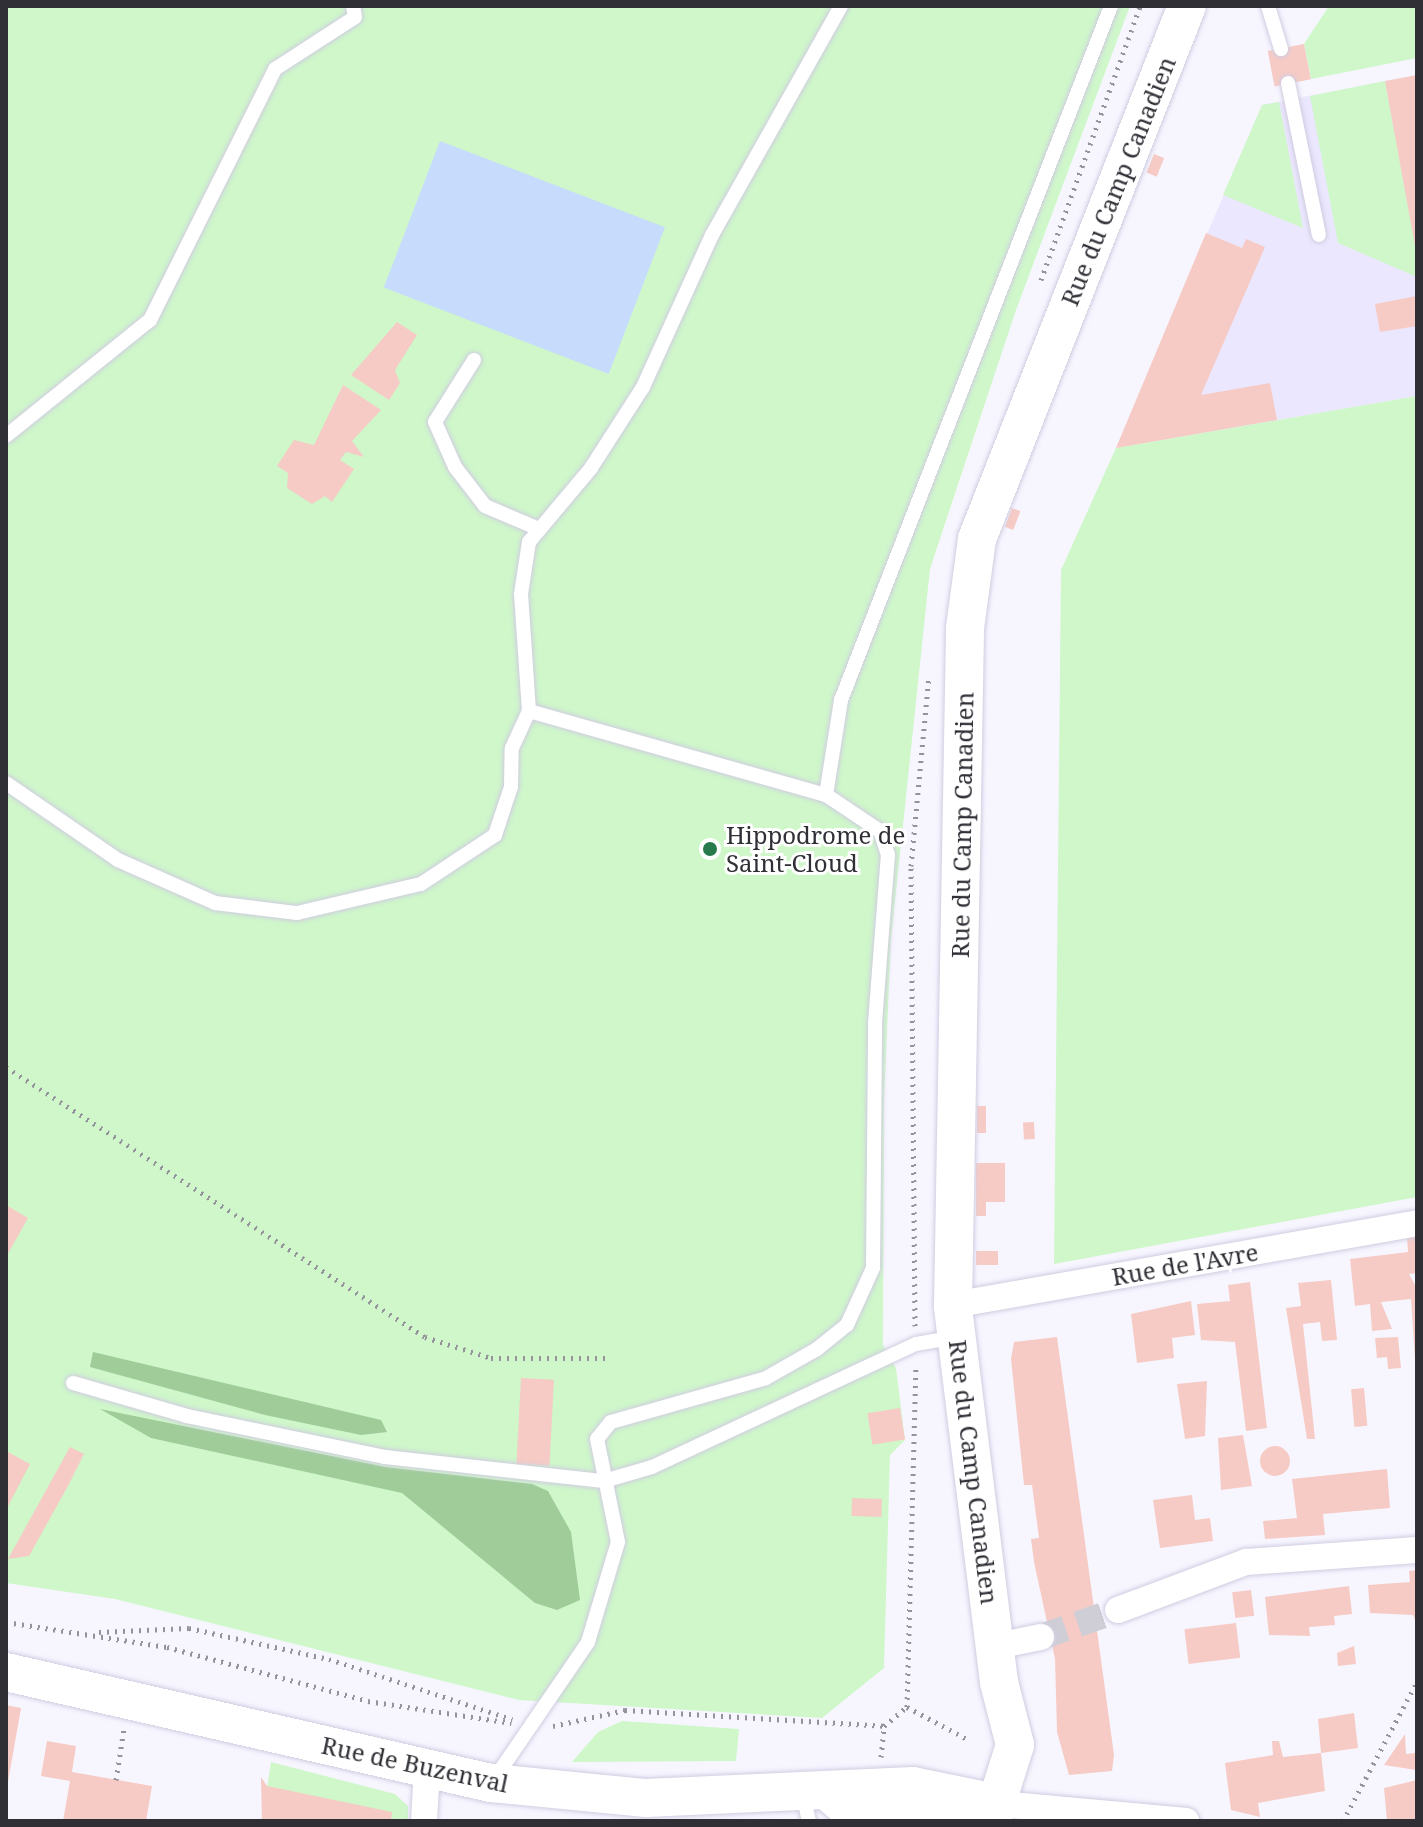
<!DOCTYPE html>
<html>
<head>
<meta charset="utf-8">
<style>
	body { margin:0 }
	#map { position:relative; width:1423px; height:1827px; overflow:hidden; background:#f7f6ff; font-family:"Noto Serif",serif }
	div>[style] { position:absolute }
	.built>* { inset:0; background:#ebe7fe }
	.green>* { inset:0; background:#cff7ca }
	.forest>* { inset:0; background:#a0cc9a }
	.water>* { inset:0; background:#c7dcfc; transform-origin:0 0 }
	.building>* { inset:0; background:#f6cbc5; transform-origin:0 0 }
	.round { border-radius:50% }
	.minor-tunnel>* { height:26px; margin-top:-13px; transform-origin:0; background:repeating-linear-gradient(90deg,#cfced7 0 26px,transparent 0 39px) }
	.path>* { height:5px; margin-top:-2.5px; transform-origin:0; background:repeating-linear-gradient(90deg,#94939b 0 2px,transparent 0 8px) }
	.roads { filter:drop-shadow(0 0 2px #d0cce1) drop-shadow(0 0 2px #d0cce1) }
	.service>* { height:14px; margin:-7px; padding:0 7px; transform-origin:7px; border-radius:7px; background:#fff }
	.minor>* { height:26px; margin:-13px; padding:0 13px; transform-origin:13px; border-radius:13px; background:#fff }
	.secondary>* { height:38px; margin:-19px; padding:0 19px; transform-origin:19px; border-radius:19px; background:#fff }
	.dots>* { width:22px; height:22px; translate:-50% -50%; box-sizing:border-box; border:4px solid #fff; border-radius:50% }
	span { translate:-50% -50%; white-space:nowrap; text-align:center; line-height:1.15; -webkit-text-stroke:6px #fff; paint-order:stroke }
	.street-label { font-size:24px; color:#302f36 }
	.poi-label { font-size:24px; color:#302f36 }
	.left { translate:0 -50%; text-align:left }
	.frame { position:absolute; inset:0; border:8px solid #302f36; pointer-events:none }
</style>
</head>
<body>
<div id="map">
	<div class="built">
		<i style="clip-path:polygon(1417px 75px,1417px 396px,1116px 448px,1262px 105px)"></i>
	</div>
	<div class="green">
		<i style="clip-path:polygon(6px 6px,1130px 6px,1016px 310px,930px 569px,891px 939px,884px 1100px,883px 1345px,896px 1368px,905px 1440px,890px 1455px,884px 1668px,822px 1718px,519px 1700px,115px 1599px,6px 1583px)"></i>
		<i style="clip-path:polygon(1329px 6px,1417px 6px,1417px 58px,1311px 79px,1304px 44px)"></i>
		<i style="clip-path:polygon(1385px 81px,1417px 254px,1417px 277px,1338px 243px,1310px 96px)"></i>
		<i style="clip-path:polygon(1279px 102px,1303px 228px,1223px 195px,1262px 105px)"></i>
		<i style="clip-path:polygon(1417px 396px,1417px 1197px,1054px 1264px,1061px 570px,1116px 448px)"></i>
		<i style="clip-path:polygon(622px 1721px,739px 1729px,736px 1761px,572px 1762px,598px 1732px)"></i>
		<i style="clip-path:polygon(271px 1762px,395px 1794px,408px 1806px,408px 1821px,262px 1821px)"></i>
	</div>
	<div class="forest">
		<i style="clip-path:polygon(93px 1352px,381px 1420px,387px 1432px,361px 1435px,265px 1415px,90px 1367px)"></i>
		<i style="clip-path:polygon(100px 1409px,386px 1467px,532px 1484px,548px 1491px,571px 1532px,580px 1600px,557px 1610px,535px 1603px,402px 1493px,151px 1438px)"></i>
	</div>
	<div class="water">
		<i style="left:440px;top:141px;width:241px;height:157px;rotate:21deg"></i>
	</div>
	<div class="building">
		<i style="left:1304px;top:44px;width:36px;height:37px;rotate:79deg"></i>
		<i style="clip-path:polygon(1417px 75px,1417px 245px,1415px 246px,1385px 81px)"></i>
		<i style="left:1154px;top:154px;width:11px;height:20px;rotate:22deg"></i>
		<i style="clip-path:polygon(1206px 233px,1242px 248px,1246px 239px,1265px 247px,1201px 395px,1270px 383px,1277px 420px,1116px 448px)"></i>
		<i style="clip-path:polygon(1417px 296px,1417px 326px,1380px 332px,1375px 304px)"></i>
		<i style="clip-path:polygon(397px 322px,417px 335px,395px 370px,400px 383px,389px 400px,351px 375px)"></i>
		<i style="clip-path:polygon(343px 385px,381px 410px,352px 441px,364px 457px,346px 452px,340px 460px,354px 469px,332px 502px,325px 496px,312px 504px,287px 488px,288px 473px,277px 466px,294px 440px,314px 445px)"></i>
		<i style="left:1012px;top:508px;width:9px;height:20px;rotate:21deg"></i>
		<i style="left:977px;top:1106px;width:9px;height:27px"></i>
		<i style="left:1034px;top:1122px;width:17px;height:11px;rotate:87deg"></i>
		<i style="clip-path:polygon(976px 1163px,1005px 1163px,1005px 1202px,986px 1202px,986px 1216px,976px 1216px)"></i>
		<i style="clip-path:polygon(6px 1205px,28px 1218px,6px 1257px)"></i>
		<i style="clip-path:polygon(1417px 1236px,1417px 1273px,1409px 1274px,1417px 1289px,1415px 1360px,1411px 1299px,1381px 1302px,1392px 1329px,1372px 1331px,1370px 1304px,1355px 1306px,1350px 1259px,1408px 1252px,1407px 1238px)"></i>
		<i style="left:976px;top:1251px;width:22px;height:14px"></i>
		<i style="clip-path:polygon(1331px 1280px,1337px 1340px,1322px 1341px,1320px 1322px,1303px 1324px,1315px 1439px,1307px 1439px,1286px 1308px,1301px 1306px,1298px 1283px)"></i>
		<i style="clip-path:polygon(1250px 1282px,1267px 1428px,1246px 1431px,1235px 1342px,1201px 1340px,1197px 1304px,1230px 1301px,1228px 1285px)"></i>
		<i style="clip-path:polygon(1191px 1301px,1195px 1335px,1172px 1338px,1174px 1358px,1137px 1363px,1131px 1314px)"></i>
		<i style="clip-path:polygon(1057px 1337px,1114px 1755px,1112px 1771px,1069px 1775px,1057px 1732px,1055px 1659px,1034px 1562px,1031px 1539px,1039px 1538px,1032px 1485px,1024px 1485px,1011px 1359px,1014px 1342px)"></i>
		<i style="clip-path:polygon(1398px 1337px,1401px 1368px,1388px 1369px,1387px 1357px,1377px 1358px,1375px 1338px)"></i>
		<i style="left:521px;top:1378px;width:33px;height:86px;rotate:3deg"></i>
		<i style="clip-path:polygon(1207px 1381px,1205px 1436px,1185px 1439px,1177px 1384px)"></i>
		<i style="left:1364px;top:1388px;width:38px;height:13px;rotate:85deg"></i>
		<i style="left:900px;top:1408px;width:32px;height:33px;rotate:81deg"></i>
		<i style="clip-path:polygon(1243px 1435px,1252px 1486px,1221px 1490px,1218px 1438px)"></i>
		<i class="round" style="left:1260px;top:1446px;width:30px;height:30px"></i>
		<i style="clip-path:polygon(70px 1447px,84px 1454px,68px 1486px,29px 1556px,8px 1559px)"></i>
		<i style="clip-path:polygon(6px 1451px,30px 1464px,6px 1510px)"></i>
		<i style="clip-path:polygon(1387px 1469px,1390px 1508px,1323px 1514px,1325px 1535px,1265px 1539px,1263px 1521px,1297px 1518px,1292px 1479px)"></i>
		<i style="clip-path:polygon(1192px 1495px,1195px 1520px,1210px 1518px,1213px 1541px,1160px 1548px,1153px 1500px)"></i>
		<i style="left:852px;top:1498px;width:30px;height:18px;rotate:2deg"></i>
		<i style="clip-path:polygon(1417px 1570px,1417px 1624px,1413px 1615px,1370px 1613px,1368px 1585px,1410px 1582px,1409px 1571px)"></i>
		<i style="clip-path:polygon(1349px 1586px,1352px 1614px,1334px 1616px,1335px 1625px,1309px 1627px,1310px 1636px,1269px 1635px,1265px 1597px)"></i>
		<i style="left:1251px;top:1590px;width:26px;height:19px;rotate:83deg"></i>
		<i style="left:1236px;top:1623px;width:35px;height:52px;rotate:83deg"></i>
		<i style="clip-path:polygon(1354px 1646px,1356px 1664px,1338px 1666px,1337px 1653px)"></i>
		<i style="clip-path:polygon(6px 1705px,21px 1708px,8px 1782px,6px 1782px)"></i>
		<i style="clip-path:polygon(1354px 1713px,1358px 1748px,1321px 1753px,1325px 1791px,1258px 1803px,1260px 1817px,1231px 1810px,1225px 1763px,1273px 1755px,1272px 1741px,1279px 1741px,1283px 1757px,1321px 1753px,1318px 1719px)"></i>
		<i style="clip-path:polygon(1405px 1734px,1406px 1754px,1415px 1753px,1416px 1770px,1384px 1765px)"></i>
		<i style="clip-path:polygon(47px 1741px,76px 1746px,72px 1772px,152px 1786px,146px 1821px,63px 1821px,70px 1781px,41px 1776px)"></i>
		<i style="clip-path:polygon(261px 1777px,267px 1786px,392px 1812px,391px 1821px,262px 1821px)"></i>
		<i style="clip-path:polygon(1417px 1780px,1417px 1821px,1387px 1821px,1384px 1788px)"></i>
	</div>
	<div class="minor-tunnel">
		<i style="left:1041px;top:1637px;width:82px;rotate:-19.3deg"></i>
	</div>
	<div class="path">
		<i style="left:1041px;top:280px;width:291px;rotate:-70.1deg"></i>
		<i style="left:6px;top:1067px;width:498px;rotate:32.8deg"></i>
		<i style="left:425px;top:1337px;width:69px;rotate:17.7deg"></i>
		<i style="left:491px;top:1358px;width:118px"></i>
		<i style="left:915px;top:1326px;width:460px;rotate:-90.5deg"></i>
		<i style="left:911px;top:866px;width:190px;rotate:-84.6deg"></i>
		<i style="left:6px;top:1622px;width:163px;rotate:8.8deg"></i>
		<i style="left:167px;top:1647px;width:208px;rotate:15deg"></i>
		<i style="left:368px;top:1701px;width:145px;rotate:8.7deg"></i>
		<i style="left:99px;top:1632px;width:90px;rotate:-2.5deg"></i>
		<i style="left:189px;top:1628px;width:143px;rotate:12.5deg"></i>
		<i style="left:329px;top:1659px;width:193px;rotate:18.2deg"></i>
		<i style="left:907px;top:1707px;width:343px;rotate:-88.5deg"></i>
		<i style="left:553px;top:1726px;width:74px;rotate:-12.5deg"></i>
		<i style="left:625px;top:1710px;width:259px;rotate:3.5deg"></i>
		<i style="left:884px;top:1726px;width:30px;rotate:-40deg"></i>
		<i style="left:907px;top:1707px;width:70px;rotate:28deg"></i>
		<i style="left:881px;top:1757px;width:31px;rotate:-84deg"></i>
		<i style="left:116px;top:1780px;width:52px;rotate:-81.1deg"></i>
		<i style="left:1343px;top:1821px;width:157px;rotate:-62deg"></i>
	</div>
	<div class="roads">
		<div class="service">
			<i style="left:1268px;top:6px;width:45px;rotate:73.2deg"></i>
			<i style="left:1288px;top:83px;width:155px;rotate:78.5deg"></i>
			<i style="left:474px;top:360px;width:73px;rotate:122.2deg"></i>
			<i style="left:435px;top:422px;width:49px;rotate:66deg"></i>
			<i style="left:455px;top:467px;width:49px;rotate:52.4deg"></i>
			<i style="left:485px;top:506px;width:59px;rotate:23.1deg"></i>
			<i style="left:6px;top:436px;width:185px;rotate:-38.9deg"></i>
			<i style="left:150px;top:320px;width:280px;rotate:-63.5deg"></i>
			<i style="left:275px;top:69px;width:95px;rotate:-33deg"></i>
			<i style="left:355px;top:17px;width:11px;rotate:-100deg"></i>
			<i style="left:6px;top:783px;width:136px;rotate:34.5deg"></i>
			<i style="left:118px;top:860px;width:106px;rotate:23.9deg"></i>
			<i style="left:215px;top:903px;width:83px;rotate:7deg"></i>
			<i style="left:297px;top:913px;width:127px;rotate:-13.2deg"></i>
			<i style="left:421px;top:884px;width:89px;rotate:-33.5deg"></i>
			<i style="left:495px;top:835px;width:51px;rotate:-71.6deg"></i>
			<i style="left:511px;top:787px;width:39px;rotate:-89deg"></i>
			<i style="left:512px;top:748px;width:41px;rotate:-65.3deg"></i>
			<i style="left:826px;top:795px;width:96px;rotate:-81deg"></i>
			<i style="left:841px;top:700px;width:745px;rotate:-68.74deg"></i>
			<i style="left:73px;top:1383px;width:119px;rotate:16.1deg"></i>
			<i style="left:187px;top:1416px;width:202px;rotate:11.7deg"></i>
			<i style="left:385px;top:1457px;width:220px;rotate:6.3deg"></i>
			<i style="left:604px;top:1481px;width:50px;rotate:-16.3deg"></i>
			<i style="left:652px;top:1467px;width:291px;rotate:-25deg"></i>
			<i style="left:916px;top:1344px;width:41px;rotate:-9.9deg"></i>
			<i style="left:493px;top:1781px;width:168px;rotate:-55.6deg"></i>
			<i style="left:588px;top:1642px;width:104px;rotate:-73.3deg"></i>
			<i style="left:618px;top:1542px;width:105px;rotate:-101.5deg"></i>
			<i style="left:597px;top:1439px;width:22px;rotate:-51deg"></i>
			<i style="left:611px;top:1422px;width:161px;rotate:-15.8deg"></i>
			<i style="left:766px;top:1378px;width:59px;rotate:-29.6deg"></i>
			<i style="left:817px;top:1349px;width:38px;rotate:-39deg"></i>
			<i style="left:847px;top:1325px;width:63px;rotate:-65.5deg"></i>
			<i style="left:873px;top:1268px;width:245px;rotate:-89.5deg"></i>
			<i style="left:875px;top:1023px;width:169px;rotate:-85.6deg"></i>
			<i style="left:888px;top:855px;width:25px;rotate:-108deg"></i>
			<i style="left:880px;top:831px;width:65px;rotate:-146.3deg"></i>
			<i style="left:826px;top:795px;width:309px;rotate:-164.2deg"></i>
			<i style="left:529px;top:711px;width:117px;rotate:-93.9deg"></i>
			<i style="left:521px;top:594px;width:53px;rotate:-81.3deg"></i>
			<i style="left:529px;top:542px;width:97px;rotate:-50deg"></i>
			<i style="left:591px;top:468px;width:96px;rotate:-57.3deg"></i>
			<i style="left:643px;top:387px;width:167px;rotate:-65.6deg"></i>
			<i style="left:712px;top:235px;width:263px;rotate:-60.6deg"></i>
			<i style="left:803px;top:1795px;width:27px;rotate:77deg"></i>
		</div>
		<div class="minor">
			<i style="left:953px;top:1305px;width:471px;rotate:-10deg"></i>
			<i style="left:1118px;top:1610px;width:137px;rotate:-20.6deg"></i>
			<i style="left:1246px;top:1562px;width:171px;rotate:-4deg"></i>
			<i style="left:997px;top:1646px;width:45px;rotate:-11.6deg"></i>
			<i style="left:1000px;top:1804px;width:187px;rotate:5.2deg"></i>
			<i style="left:424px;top:1821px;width:52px;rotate:-86.7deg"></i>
		</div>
		<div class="secondary">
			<i style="left:6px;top:1672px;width:499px;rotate:12.9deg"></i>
			<i style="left:492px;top:1783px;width:155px;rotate:5.6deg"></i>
			<i style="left:646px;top:1798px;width:267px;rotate:-2.6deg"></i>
			<i style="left:913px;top:1786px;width:89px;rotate:11.7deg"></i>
			<i style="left:832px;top:1795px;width:32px;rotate:41deg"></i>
			<i style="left:856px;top:1816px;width:75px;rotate:1.5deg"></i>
			<i style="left:931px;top:1818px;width:55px;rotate:-11.5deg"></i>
			<i style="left:991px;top:1821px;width:80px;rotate:-72.5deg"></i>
			<i style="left:1015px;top:1745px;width:65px;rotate:-104.3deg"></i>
			<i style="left:999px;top:1682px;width:380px;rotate:-97deg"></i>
			<i style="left:953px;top:1305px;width:677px;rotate:-88.98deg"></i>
			<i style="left:965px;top:628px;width:90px;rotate:-82.3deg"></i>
			<i style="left:977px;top:539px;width:573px;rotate:-68.5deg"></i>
		</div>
	</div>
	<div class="dots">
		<i style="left:710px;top:849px;background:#277a4b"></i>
	</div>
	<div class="street-label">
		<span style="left:1118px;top:181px;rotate:-68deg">Rue du Camp Canadien</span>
		<span style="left:962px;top:825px;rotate:-89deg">Rue du Camp Canadien</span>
		<span style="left:1185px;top:1264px;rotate:-10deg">Rue de l'Avre</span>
		<span style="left:974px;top:1472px;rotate:83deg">Rue du Camp Canadien</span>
		<span style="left:415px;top:1764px;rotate:12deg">Rue de Buzenval</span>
	</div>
	<div class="poi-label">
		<span class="left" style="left:726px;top:849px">Hippodrome de<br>Saint-Cloud</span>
	</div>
	<div class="frame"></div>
</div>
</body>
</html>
